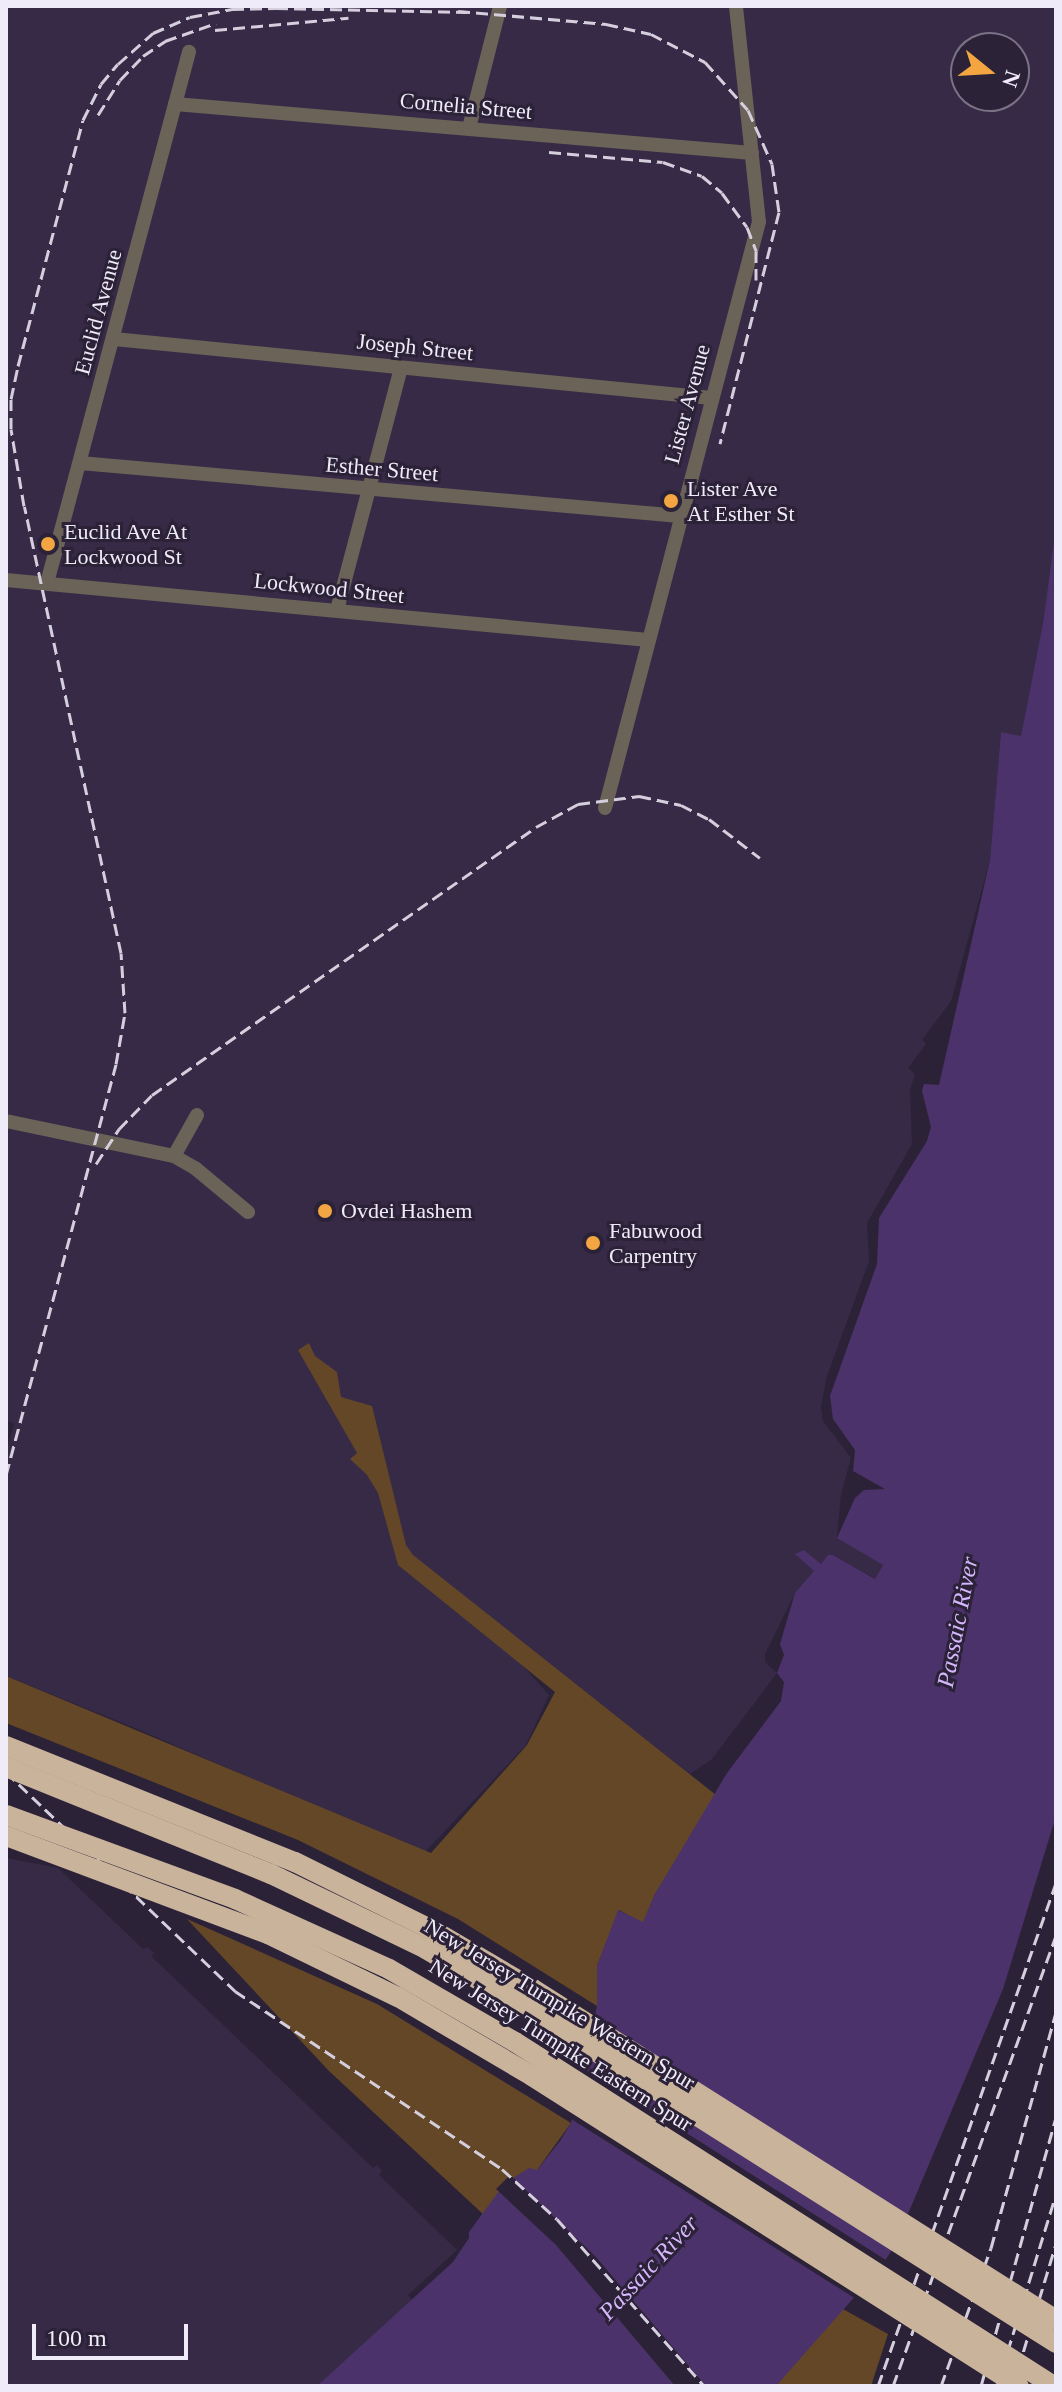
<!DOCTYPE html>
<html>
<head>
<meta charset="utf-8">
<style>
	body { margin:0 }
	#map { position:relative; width:1062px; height:2392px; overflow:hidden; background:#2c2238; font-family:Georgia,serif }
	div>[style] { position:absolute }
	.built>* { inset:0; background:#362a46 }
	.green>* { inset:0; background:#634727 }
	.water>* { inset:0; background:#4c326a }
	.pier>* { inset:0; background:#2c2238 }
	.minor>* { height:14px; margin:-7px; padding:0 7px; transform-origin:7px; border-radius:7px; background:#6b6258 }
	.rail>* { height:3px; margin-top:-1.5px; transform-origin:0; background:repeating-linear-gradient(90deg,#d4cedd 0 12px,transparent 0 18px) }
	.highway-bridge>* { height:20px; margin:-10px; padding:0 10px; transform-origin:10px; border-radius:10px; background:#c9b39b }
	.dots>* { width:22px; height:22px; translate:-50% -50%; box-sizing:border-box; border:4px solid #2c2238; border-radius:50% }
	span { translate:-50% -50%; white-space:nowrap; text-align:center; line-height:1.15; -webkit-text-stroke:6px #2c2238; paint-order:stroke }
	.street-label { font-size:22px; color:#f0ebf9 }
	.poi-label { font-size:22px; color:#f0ebf9 }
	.left { translate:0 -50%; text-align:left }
	.water-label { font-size:24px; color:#d5b7fd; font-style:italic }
	.frame { position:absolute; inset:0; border:8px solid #f0ebf9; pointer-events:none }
	.north { position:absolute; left:950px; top:32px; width:80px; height:80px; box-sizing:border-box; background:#2c2238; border:2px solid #7a7285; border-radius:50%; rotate:108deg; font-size:22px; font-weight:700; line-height:32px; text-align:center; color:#f0ebf9 }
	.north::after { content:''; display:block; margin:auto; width:28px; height:36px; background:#f2a541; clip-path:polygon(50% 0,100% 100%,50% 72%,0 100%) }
	.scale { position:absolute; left:32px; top:2324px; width:156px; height:36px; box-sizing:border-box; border:4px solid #f0ebf9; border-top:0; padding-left:10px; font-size:24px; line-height:28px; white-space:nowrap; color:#f0ebf9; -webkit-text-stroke:6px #2c2238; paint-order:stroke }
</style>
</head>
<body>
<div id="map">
	<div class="built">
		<i style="clip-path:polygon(evenodd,6px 6px,1056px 6px,1056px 526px,1043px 623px,1021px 737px,1001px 733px,990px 860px,951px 1001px,922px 1040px,926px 1044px,908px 1068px,915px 1074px,910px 1090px,912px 1144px,867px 1223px,869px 1261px,827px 1376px,821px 1407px,823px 1421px,851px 1458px,841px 1494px,837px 1537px,883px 1565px,876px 1579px,833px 1555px,821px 1564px,804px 1550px,815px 1571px,795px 1593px,765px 1654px,765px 1662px,777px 1673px,712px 1759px,690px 1774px,521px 1641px,522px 1665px,549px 1695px,526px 1745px,424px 1853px,135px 1728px,6px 1676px,6px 1453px,14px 1424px,6px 1420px,6px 6px,966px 48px,1014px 48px,1014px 96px,966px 96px,966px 48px)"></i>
		<i style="clip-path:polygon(6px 1858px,58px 1868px,143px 1949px,147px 1947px,154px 1953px,151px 1956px,373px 2168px,377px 2165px,382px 2171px,379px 2175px,457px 2250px,408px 2295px,413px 2301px,317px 2386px,6px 2386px)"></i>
	</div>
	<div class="green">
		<i style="clip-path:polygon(309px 1343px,315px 1356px,337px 1372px,341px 1397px,372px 1406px,406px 1545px,413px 1555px,716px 1795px,655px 1894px,643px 1923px,619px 1910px,597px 1966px,597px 2006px,458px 1919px,298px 1840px,6px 1723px,6px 1676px,431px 1853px,527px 1745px,555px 1692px,398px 1565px,378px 1493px,367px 1475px,350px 1459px,357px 1453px,298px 1350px)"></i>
		<i style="clip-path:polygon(187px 1919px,377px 2004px,571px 2123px,537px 2170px,505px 2183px,484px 2215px,329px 2071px)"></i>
		<i style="clip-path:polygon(841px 2308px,888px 2334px,871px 2386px,776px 2386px)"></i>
	</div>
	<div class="water">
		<i style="clip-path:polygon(1056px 526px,1056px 1816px,1003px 1989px,894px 2247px,880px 2268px,776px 2386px,317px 2386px,453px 2262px,469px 2238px,469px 2232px,505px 2183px,529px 2168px,537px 2170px,560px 2141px,571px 2123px,597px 2006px,597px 1966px,618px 1910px,643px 1922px,655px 1894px,727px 1773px,781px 1701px,784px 1682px,777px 1673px,784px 1655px,780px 1644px,795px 1593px,814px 1571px,795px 1554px,804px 1550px,821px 1564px,828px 1555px,833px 1555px,875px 1579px,883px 1565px,837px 1538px,855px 1498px,864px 1490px,885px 1489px,853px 1471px,855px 1450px,833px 1419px,830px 1396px,877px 1264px,879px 1218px,927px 1141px,931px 1127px,922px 1091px,924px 1084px,939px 1085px,990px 860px,1001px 732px,1021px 736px,1043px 623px)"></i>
	</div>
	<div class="pier">
		<i style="clip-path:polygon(579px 2066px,696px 2139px,889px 2262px,856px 2299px,568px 2117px)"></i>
		<i style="clip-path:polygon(510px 2175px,595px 2256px,706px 2386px,675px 2386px,556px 2245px,496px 2189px)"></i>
	</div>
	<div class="minor">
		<i style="left:175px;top:104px;width:579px;rotate:4.85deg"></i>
		<i style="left:469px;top:128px;width:126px;rotate:-75.7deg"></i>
		<i style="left:114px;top:339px;width:600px;rotate:5.64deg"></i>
		<i style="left:80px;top:463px;width:602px;rotate:5.05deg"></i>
		<i style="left:6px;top:580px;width:645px;rotate:5.34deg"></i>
		<i style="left:47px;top:583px;width:550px;rotate:-75.03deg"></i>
		<i style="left:337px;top:610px;width:250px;rotate:-75.2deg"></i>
		<i style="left:605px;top:808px;width:606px;rotate:-75.28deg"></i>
		<i style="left:759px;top:222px;width:217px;rotate:-96.1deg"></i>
		<i style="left:6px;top:1121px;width:172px;rotate:11.8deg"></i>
		<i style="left:174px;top:1156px;width:24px;rotate:30deg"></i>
		<i style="left:195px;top:1168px;width:69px;rotate:39.7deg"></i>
		<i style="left:174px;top:1156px;width:47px;rotate:-60.7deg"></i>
	</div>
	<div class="rail">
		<i style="left:458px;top:11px;width:149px;rotate:5deg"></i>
		<i style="left:606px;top:24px;width:46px;rotate:12.5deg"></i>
		<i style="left:651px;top:34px;width:61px;rotate:27.4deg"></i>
		<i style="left:705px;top:62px;width:64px;rotate:48.1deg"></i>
		<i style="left:748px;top:110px;width:59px;rotate:66deg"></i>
		<i style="left:772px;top:164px;width:49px;rotate:81.7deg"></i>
		<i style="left:779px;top:212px;width:239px;rotate:104.3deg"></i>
		<i style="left:215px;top:30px;width:134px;rotate:-5.2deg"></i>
		<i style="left:98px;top:115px;width:41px;rotate:-57.8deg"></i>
		<i style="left:120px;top:80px;width:33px;rotate:-46deg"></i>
		<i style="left:143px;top:56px;width:27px;rotate:-34deg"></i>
		<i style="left:165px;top:41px;width:54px;rotate:-19.4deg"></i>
		<i style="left:549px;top:152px;width:114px;rotate:5deg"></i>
		<i style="left:663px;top:162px;width:41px;rotate:19.7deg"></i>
		<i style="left:702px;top:176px;width:26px;rotate:40deg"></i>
		<i style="left:722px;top:193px;width:42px;rotate:53.7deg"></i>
		<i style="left:747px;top:227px;width:26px;rotate:69deg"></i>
		<i style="left:756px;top:251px;width:29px;rotate:90deg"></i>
		<i style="left:96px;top:1164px;width:42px;rotate:-56.7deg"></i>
		<i style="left:119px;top:1129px;width:47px;rotate:-45.9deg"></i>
		<i style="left:152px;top:1095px;width:468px;rotate:-34.9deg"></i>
		<i style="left:536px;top:827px;width:48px;rotate:-28.7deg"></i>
		<i style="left:578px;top:804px;width:62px;rotate:-7.5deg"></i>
		<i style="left:639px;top:796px;width:43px;rotate:12.1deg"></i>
		<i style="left:681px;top:805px;width:31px;rotate:27deg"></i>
		<i style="left:709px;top:819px;width:64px;rotate:37.4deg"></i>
		<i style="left:6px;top:1475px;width:425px;rotate:-75deg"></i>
		<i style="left:116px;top:1064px;width:52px;rotate:-80deg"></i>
		<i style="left:125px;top:1013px;width:60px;rotate:-93.8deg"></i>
		<i style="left:121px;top:953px;width:457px;rotate:-102.2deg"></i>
		<i style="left:24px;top:506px;width:78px;rotate:-99.6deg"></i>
		<i style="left:11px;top:429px;width:30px;rotate:-90deg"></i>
		<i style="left:11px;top:399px;width:34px;rotate:-78deg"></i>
		<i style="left:18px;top:366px;width:254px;rotate:-75.2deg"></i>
		<i style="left:83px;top:120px;width:40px;rotate:-63.4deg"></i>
		<i style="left:101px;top:84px;width:26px;rotate:-50deg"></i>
		<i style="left:118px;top:64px;width:47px;rotate:-41.5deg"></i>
		<i style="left:153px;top:33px;width:40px;rotate:-23.4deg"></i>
		<i style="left:190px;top:17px;width:43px;rotate:-10.8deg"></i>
		<i style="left:232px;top:9px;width:44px;rotate:-1.3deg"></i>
		<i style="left:276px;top:8px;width:191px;rotate:1.2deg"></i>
		<i style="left:6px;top:1772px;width:317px;rotate:43.7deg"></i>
		<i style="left:235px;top:1991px;width:321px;rotate:33.7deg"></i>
		<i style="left:502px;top:2169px;width:74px;rotate:42.3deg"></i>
		<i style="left:557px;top:2219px;width:222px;rotate:48.6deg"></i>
		<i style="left:878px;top:2386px;width:534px;rotate:-70.51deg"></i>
		<i style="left:893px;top:2386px;width:479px;rotate:-70.1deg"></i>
		<i style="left:941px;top:2386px;width:147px;rotate:-70.1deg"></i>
		<i style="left:991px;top:2248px;width:245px;rotate:-74.6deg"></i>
		<i style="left:981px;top:2386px;width:279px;rotate:-74.4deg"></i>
		<i style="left:997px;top:2386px;width:201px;rotate:-72.9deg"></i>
		<i style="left:1013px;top:2386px;width:148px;rotate:-73.2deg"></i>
	</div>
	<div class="highway-bridge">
		<i style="left:6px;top:1746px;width:311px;rotate:21.9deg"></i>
		<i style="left:295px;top:1862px;width:157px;rotate:26.4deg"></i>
		<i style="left:436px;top:1932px;width:113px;rotate:30.4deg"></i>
		<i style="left:533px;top:1989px;width:619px;rotate:32.33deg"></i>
		<i style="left:6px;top:1767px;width:286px;rotate:22deg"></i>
		<i style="left:271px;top:1874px;width:172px;rotate:25.8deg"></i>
		<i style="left:426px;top:1949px;width:117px;rotate:30.3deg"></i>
		<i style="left:527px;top:2008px;width:626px;rotate:32.34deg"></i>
		<i style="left:6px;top:1815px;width:244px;rotate:20.1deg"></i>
		<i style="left:235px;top:1899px;width:169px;rotate:24.4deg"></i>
		<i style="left:389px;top:1969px;width:146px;rotate:30.1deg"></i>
		<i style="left:515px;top:2042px;width:639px;rotate:32.55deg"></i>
		<i style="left:6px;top:1836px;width:280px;rotate:20.5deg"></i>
		<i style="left:268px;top:1934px;width:144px;rotate:25.9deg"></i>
		<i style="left:398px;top:1997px;width:156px;rotate:30.5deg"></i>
		<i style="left:532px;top:2076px;width:577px;rotate:32.48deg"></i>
	</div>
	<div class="dots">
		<i style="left:671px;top:501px;background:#f2a541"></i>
		<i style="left:48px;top:544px;background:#f2a541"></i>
		<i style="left:325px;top:1211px;background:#f2a541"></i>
		<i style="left:593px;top:1243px;background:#f2a541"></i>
	</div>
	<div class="street-label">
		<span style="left:466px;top:106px;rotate:5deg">Cornelia Street</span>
		<span style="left:98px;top:312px;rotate:-75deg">Euclid Avenue</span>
		<span style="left:415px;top:347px;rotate:6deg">Joseph Street</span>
		<span style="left:687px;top:404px;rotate:-75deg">Lister Avenue</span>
		<span style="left:382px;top:469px;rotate:5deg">Esther Street</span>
		<span style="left:329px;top:588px;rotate:6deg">Lockwood Street</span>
		<span style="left:560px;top:2004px;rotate:31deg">New Jersey Turnpike Western Spur</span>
		<span style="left:561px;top:2045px;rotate:32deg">New Jersey Turnpike Eastern Spur</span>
	</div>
	<div class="poi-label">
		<span class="left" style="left:687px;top:501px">Lister Ave<br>At Esther St</span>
		<span class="left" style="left:64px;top:544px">Euclid Ave At<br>Lockwood St</span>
		<span class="left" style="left:341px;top:1211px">Ovdei Hashem</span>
		<span class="left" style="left:609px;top:1243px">Fabuwood<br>Carpentry</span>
	</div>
	<div class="water-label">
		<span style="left:958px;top:1622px;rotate:-79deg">Passaic River</span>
		<span style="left:649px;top:2268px;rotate:-47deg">Passaic River</span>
	</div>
	<div class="frame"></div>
	<div class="north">N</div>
	<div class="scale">100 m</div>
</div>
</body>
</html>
